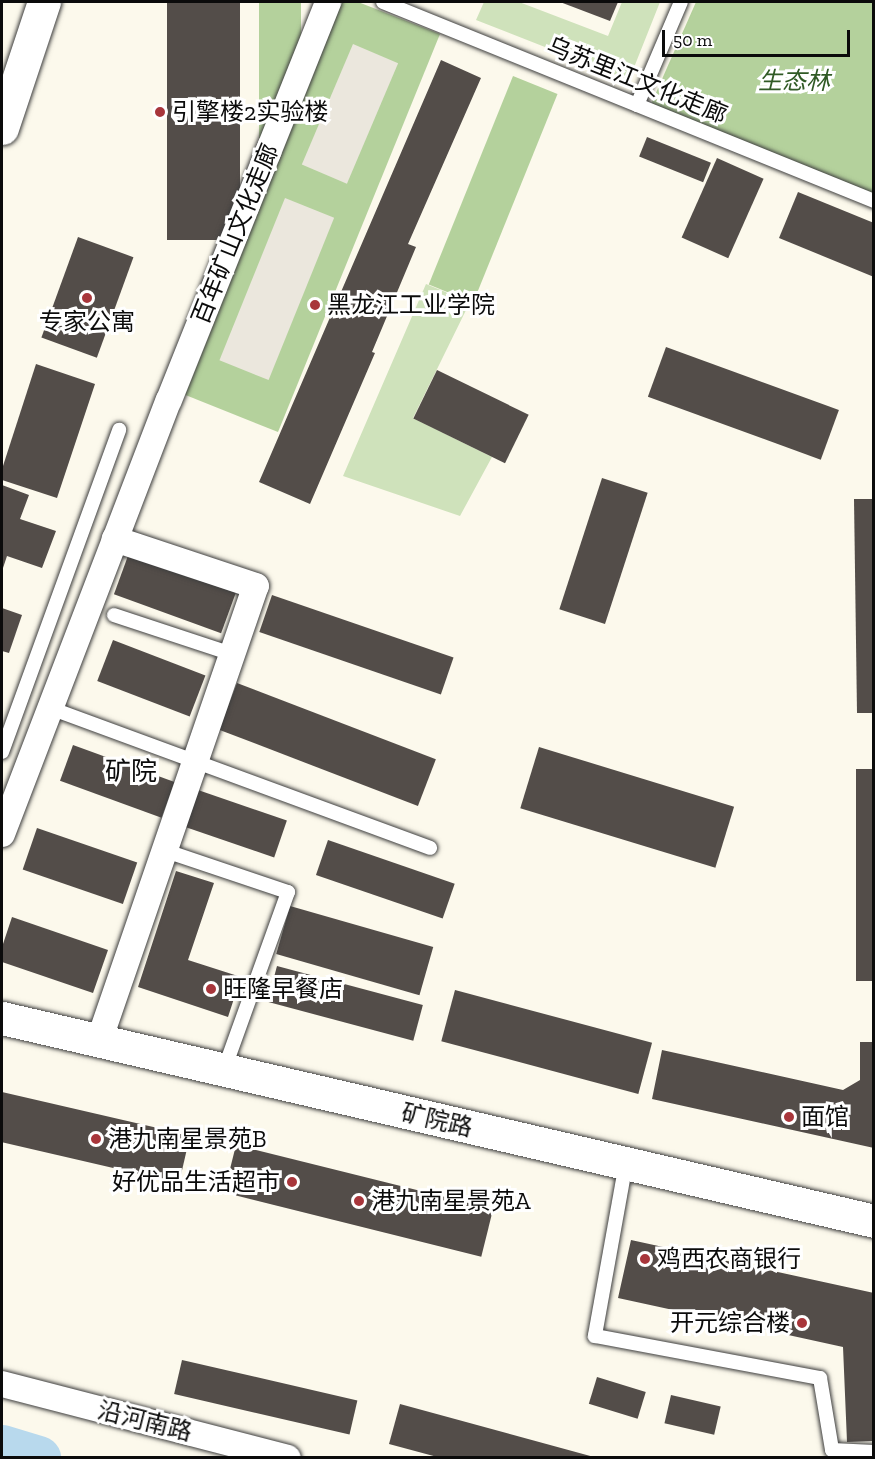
<!DOCTYPE html>
<html>
<head>
<meta charset="utf-8">
<style>
	body { margin:0 }
	#map { position:relative; width:875px; height:1459px; overflow:hidden; background:#fcf9ec; font-family:"Zilla Slab","Noto Sans SC",serif }
	div>[style] { position:absolute }
	.green>* { inset:0; background:#cfe2bb }
	.forest>* { inset:0; background:#b4d19c; transform-origin:0 0 }
	.plaza>* { inset:0; background:#ebe7dd; transform-origin:0 0 }
	.river>* { height:45px; margin:-22.5px; padding:0 22.5px; transform-origin:22.5px; border-radius:22.5px; background:#b8d9ed }
	.building>* { inset:0; background:#534d49; transform-origin:0 0 }
	.roads { filter:drop-shadow(0 0 2px #3e3e3e) drop-shadow(0 0 2px #3e3e3e) }
	.service>* { height:14px; margin:-7px; padding:0 7px; transform-origin:7px; border-radius:7px; background:#fff }
	.minor>* { height:26px; margin:-13px; padding:0 13px; transform-origin:13px; border-radius:13px; background:#fff }
	.tertiary>* { height:33px; margin:-16.5px; padding:0 16.5px; transform-origin:16.5px; border-radius:16.5px; background:#fff }
	.dots>* { width:16px; height:16px; translate:-50% -50%; box-sizing:border-box; border:3px solid #fff; border-radius:50% }
	span { translate:-50% -50%; white-space:nowrap; text-align:center; line-height:1.15; -webkit-text-stroke:6px #fff; paint-order:stroke }
	.street-label { font-size:24px; color:#0b0b0b }
	.park-label { font-size:24px; color:#305a25; font-style:italic }
	.poi-label { font-size:24px; color:#0b0b0b }
	.left { translate:0 -50%; text-align:left }
	.right { translate:-100% -50%; text-align:right }
	.neighbourhood-label { font-size:26px; color:#0b0b0b }
	.frame { position:absolute; inset:0; border:3px solid #0b0b0b; pointer-events:none }
	.scale { position:absolute; left:662px; top:30px; width:188px; height:27px; box-sizing:border-box; border:3px solid #0b0b0b; border-top:0; padding-left:8px; font-size:18px; line-height:21px; white-space:nowrap; color:#0b0b0b; -webkit-text-stroke:4px #fff; paint-order:stroke }
</style>
</head>
<body>
<div id="map">
	<div class="green">
		<i style="clip-path:polygon(484px 2px,519px 2px,608px 36px,622px 2px,660px 2px,629px 80px,476px 20px)"></i>
		<i style="clip-path:polygon(426px 284px,470px 302px,413px 418px,492px 457px,460px 516px,343px 476px)"></i>
	</div>
	<div class="forest">
		<i style="left:259px;top:2px;width:42px;height:265px"></i>
		<i style="clip-path:polygon(337px 2px,358px 2px,440px 34px,278px 432px,178px 392px)"></i>
		<i style="clip-path:polygon(696px 2px,873px 2px,873px 200px,651px 104px)"></i>
		<i style="left:513px;top:76px;width:48px;height:225px;rotate:22deg"></i>
	</div>
	<div class="plaza">
		<i style="left:353px;top:44px;width:49px;height:131px;rotate:23deg"></i>
		<i style="left:285px;top:198px;width:53px;height:175px;rotate:22deg"></i>
	</div>
	<div class="river">
		<i style="left:2px;top:1447px;width:38px;rotate:17deg"></i>
	</div>
	<div class="building">
		<i style="left:167px;top:2px;width:73px;height:238px"></i>
		<i style="clip-path:polygon(560px 2px,618px 2px,610px 21px)"></i>
		<i style="clip-path:polygon(441px 60px,481px 78px,408px 244px,416px 247px,372px 352px,375px 353px,310px 504px,259px 482px)"></i>
		<i style="left:647px;top:137px;width:69px;height:21px;rotate:22deg"></i>
		<i style="left:717px;top:158px;width:51px;height:87px;rotate:24deg"></i>
		<i style="clip-path:polygon(798px 192px,874px 223px,874px 277px,779px 238px)"></i>
		<i style="left:78px;top:237px;width:59px;height:107px;rotate:20deg"></i>
		<i style="left:666px;top:347px;width:184px;height:53px;rotate:20deg"></i>
		<i style="clip-path:polygon(36px 364px,95px 384px,57px 498px,2px 480px,2px 469px)"></i>
		<i style="left:437px;top:370px;width:102px;height:54px;rotate:26deg"></i>
		<i style="left:602px;top:478px;width:48px;height:138px;rotate:18deg"></i>
		<i style="clip-path:polygon(2px 485px,29px 495px,20px 519px,56px 531px,42px 568px,7px 556px,2px 571px)"></i>
		<i style="clip-path:polygon(854px 499px,874px 499px,874px 713px,857px 713px)"></i>
		<i style="left:129px;top:553px;width:114px;height:44px;rotate:20deg"></i>
		<i style="left:272px;top:595px;width:192px;height:39px;rotate:19deg"></i>
		<i style="clip-path:polygon(2px 608px,22px 615px,9px 653px,2px 651px)"></i>
		<i style="left:113px;top:640px;width:99px;height:44px;rotate:21deg"></i>
		<i style="left:237px;top:683px;width:213px;height:50px;rotate:21deg"></i>
		<i style="left:73px;top:745px;width:108px;height:38px;rotate:20deg"></i>
		<i style="left:539px;top:747px;width:204px;height:64px;rotate:17deg"></i>
		<i style="left:856px;top:769px;width:18px;height:212px"></i>
		<i style="left:198px;top:790px;width:94px;height:39px;rotate:19deg"></i>
		<i style="left:37px;top:828px;width:106px;height:44px;rotate:19deg"></i>
		<i style="left:328px;top:840px;width:134px;height:37px;rotate:19deg"></i>
		<i style="clip-path:polygon(176px 871px,214px 883px,188px 960px,241px 977px,228px 1017px,138px 987px)"></i>
		<i style="left:290px;top:906px;width:149px;height:50px;rotate:16deg"></i>
		<i style="clip-path:polygon(12px 917px,108px 950px,93px 993px,2px 962px,2px 947px)"></i>
		<i style="left:277px;top:966px;width:151px;height:37px;rotate:15deg"></i>
		<i style="left:455px;top:990px;width:204px;height:53px;rotate:15deg"></i>
		<i style="clip-path:polygon(860px 1042px,874px 1042px,874px 1148px,652px 1099px,662px 1050px,843px 1090px,860px 1080px)"></i>
		<i style="left:2px;top:1092px;width:193px;height:49px;rotate:13deg"></i>
		<i style="left:236px;top:1145px;width:265px;height:49px;rotate:14deg"></i>
		<i style="clip-path:polygon(631px 1240px,874px 1293px,874px 1441px,847px 1442px,843px 1347px,618px 1298px)"></i>
		<i style="left:182px;top:1360px;width:180px;height:35px;rotate:13deg"></i>
		<i style="left:597px;top:1377px;width:51px;height:28px;rotate:17deg"></i>
		<i style="left:671px;top:1395px;width:51px;height:29px;rotate:13deg"></i>
		<i style="clip-path:polygon(400px 1404px,594px 1457px,594px 1458px,441px 1458px,389px 1444px)"></i>
	</div>
	<div class="roads">
		<div class="service">
			<i style="left:383px;top:2px;width:530px;rotate:22.06deg"></i>
			<i style="left:637px;top:105px;width:112px;rotate:-66.9deg"></i>
			<i style="left:114px;top:615px;width:124px;rotate:18.3deg"></i>
			<i style="left:50px;top:708px;width:405px;rotate:20.2deg"></i>
			<i style="left:2px;top:752px;width:343px;rotate:-70deg"></i>
			<i style="left:163px;top:850px;width:132px;rotate:18.6deg"></i>
			<i style="left:288px;top:892px;width:189px;rotate:109.8deg"></i>
			<i style="left:626px;top:1163px;width:176px;rotate:100.2deg"></i>
			<i style="left:595px;top:1336px;width:229px;rotate:10.6deg"></i>
			<i style="left:820px;top:1378px;width:73px;rotate:80.5deg"></i>
			<i style="left:832px;top:1450px;width:42px;rotate:2.7deg"></i>
		</div>
		<div class="minor">
			<i style="left:2px;top:834px;width:465px;rotate:-69deg"></i>
			<i style="left:169px;top:400px;width:429px;rotate:-68.2deg"></i>
			<i style="left:99px;top:1041px;width:481px;rotate:-71deg"></i>
			<i style="left:256px;top:586px;width:149px;rotate:-161.6deg"></i>
			<i style="left:2px;top:1384px;width:295px;rotate:14.5deg"></i>
		</div>
		<div class="tertiary">
			<i style="left:2px;top:128px;width:133px;rotate:-71.6deg"></i>
			<i style="left:2px;top:1018px;width:895px;rotate:13.1deg"></i>
		</div>
	</div>
	<div class="dots">
		<i style="left:160px;top:112px;background:#a8363b"></i>
		<i style="left:87px;top:298px;background:#a8363b"></i>
		<i style="left:315px;top:305px;background:#a8363b"></i>
		<i style="left:211px;top:989px;background:#a8363b"></i>
		<i style="left:789px;top:1117px;background:#a8363b"></i>
		<i style="left:96px;top:1139px;background:#a8363b"></i>
		<i style="left:292px;top:1182px;background:#a8363b"></i>
		<i style="left:359px;top:1201px;background:#a8363b"></i>
		<i style="left:645px;top:1259px;background:#a8363b"></i>
		<i style="left:802px;top:1323px;background:#a8363b"></i>
	</div>
	<div class="street-label">
		<span style="left:637px;top:80px;rotate:22deg">乌苏里江文化走廊</span>
		<span style="left:235px;top:234px;rotate:-68deg">百年矿山文化走廊</span>
		<span style="left:437px;top:1120px;rotate:13deg">矿院路</span>
		<span style="left:145px;top:1421px;rotate:14deg">沿河南路</span>
	</div>
	<div class="park-label">
		<span style="left:794px;top:81px">生态林</span>
	</div>
	<div class="poi-label">
		<span class="left" style="left:172px;top:112px">引擎楼2实验楼</span>
		<span class="left" style="left:327px;top:305px">黑龙江工业学院</span>
		<span style="left:87px;top:322px">专家公寓</span>
		<span class="left" style="left:223px;top:989px">旺隆早餐店</span>
		<span class="left" style="left:801px;top:1117px">面馆</span>
		<span class="left" style="left:108px;top:1139px">港九南星景苑B</span>
		<span class="right" style="left:280px;top:1182px">好优品生活超市</span>
		<span class="left" style="left:371px;top:1201px">港九南星景苑A</span>
		<span class="left" style="left:657px;top:1259px">鸡西农商银行</span>
		<span class="right" style="left:790px;top:1323px">开元综合楼</span>
	</div>
	<div class="neighbourhood-label">
		<span style="left:131px;top:772px">矿院</span>
	</div>
	<div class="frame"></div>
	<div class="scale">50 m</div>
</div>
</body>
</html>
